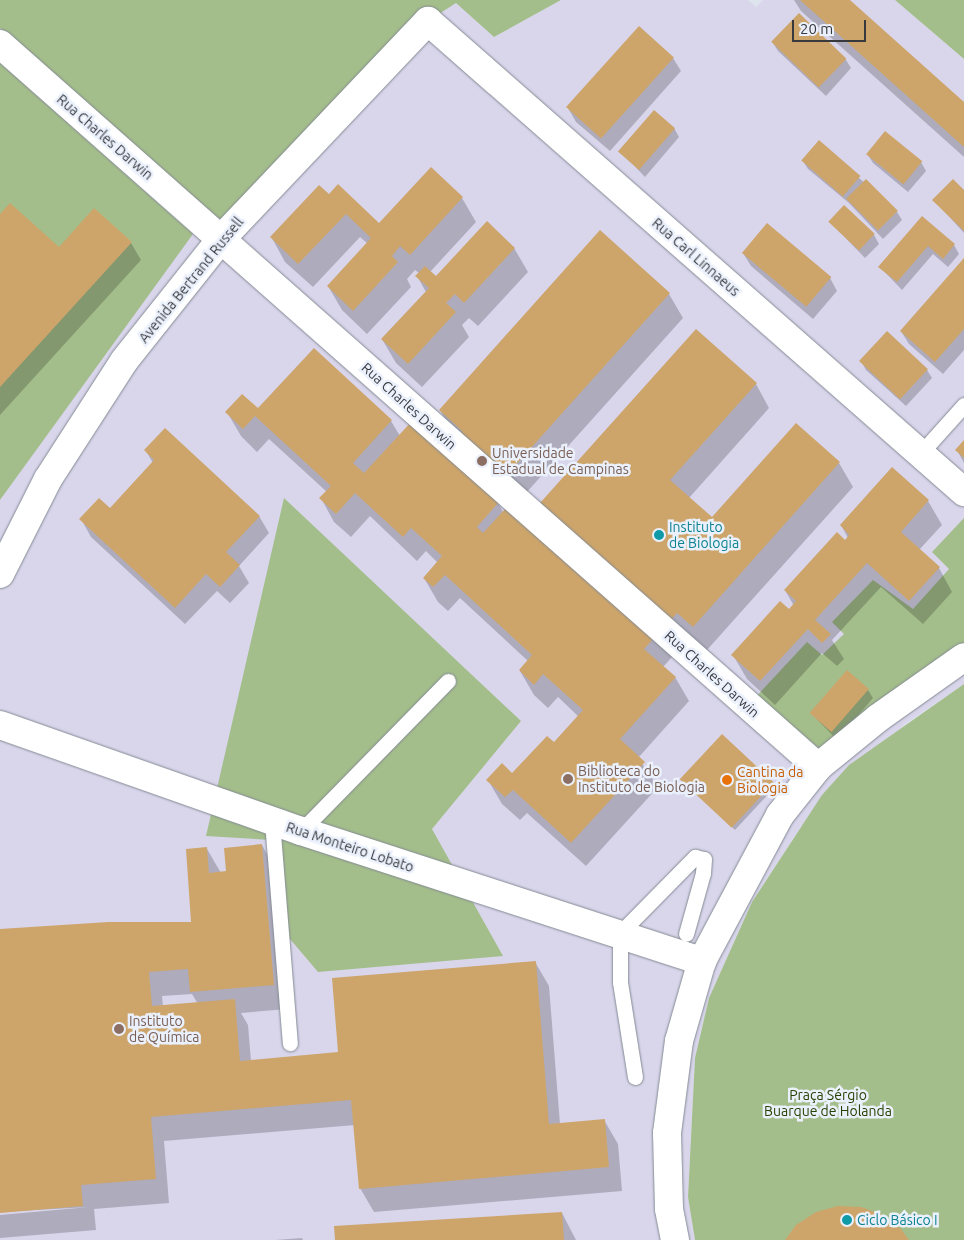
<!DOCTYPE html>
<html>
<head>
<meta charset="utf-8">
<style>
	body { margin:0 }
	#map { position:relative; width:964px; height:1240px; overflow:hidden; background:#dee4ee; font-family:Ubuntu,sans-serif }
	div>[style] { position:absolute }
	.education>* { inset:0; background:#d9d6ec }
	.green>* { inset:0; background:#a4be8b }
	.shadow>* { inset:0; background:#0003 }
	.building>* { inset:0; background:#cda56b; transform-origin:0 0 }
	.roads { filter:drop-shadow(0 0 1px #848a93) drop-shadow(0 0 1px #848a93) }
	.service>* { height:15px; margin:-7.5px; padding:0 7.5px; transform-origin:7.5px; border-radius:7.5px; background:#fff }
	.minor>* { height:28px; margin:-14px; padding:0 14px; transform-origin:14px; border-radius:14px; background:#fff }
	.tertiary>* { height:28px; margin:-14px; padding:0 14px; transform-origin:14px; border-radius:14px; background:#fff }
	.dots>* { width:14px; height:14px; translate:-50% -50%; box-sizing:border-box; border:2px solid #ebf1fc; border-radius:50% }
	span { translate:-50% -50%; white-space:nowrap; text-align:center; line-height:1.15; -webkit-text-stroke:5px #ebf1fc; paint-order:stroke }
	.street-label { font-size:14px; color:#37393d }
	.education-label { font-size:14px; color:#785e54 }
	.left { translate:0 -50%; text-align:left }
	.culture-label { font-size:14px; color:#0d838f }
	.food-label { font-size:14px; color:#c56008 }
	.park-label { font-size:14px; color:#274100 }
	.scale { position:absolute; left:792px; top:20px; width:74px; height:22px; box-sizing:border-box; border:2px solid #37393d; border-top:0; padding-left:6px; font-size:15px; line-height:18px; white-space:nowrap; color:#37393d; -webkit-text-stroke:4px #ebf1fc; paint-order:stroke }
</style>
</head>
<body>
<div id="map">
	<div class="education">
		<i style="clip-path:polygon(561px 0,748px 0,756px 7px,763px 0,895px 0,964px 59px,964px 684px,905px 724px,800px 828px,752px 902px,709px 998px,695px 1058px,688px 1197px,695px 1240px,0 1240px,0 28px,108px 127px,428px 21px,456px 3px,494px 37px)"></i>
	</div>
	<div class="green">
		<i style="clip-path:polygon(0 0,561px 0,494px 37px,456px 3px,428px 21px,221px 239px,108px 127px,0 28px)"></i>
		<i style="clip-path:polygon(895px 0,964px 0,964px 59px)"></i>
		<i style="clip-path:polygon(0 63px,193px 234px,0 500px)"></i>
		<i style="clip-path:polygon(284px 498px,521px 721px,432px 829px,503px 956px,318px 972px,273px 919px,271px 840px,206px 836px)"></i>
		<i style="clip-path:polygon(964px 518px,964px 643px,813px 757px,752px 701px,807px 642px,822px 655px,844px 634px,832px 622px,873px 580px,913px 609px,949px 569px,932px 552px)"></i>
		<i style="clip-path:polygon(964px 684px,964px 1240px,695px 1240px,688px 1197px,695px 1058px,709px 998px,752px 902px,822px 795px,849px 765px)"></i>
	</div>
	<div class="shadow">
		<i style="clip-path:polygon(794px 0,848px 0,964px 104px,964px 157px,801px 11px)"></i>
		<i style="clip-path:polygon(799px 15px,846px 60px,851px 68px,826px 96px,778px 51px,773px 43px)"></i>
		<i style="clip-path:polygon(673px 58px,681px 71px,610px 151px,576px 122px,568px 108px)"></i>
		<i style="clip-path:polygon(674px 128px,679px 137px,645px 177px,620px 151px)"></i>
		<i style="clip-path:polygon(819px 142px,897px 212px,902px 220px,883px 239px,849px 203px,808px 169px,803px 161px)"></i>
		<i style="clip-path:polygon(868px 155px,921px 162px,926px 171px,908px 192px,873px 163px)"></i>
		<i style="clip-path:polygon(431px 169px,462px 198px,476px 222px,430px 272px,436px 278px,514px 248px,528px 272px,478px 326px,469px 318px,462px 325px,469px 337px,422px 387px,396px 363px,382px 339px,426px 292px,417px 276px,419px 273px,415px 270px,407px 279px,411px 287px,367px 334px,342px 310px,328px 286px,368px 244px,360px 237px,313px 287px,285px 262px,272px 238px,329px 196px,379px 225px)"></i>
		<i style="clip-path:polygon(964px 192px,964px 233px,934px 200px)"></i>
		<i style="clip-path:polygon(0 216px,59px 248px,131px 243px,141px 260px,0 415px)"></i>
		<i style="clip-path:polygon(922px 218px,954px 245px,959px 254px,948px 267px,933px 254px,902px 290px,880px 267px)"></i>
		<i style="clip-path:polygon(830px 222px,874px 235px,879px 244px,865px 258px)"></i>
		<i style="clip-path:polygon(743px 253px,830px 278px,837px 291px,813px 319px,751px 266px)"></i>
		<i style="clip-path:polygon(964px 260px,964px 350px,943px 374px,909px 344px,901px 331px)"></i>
		<i style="clip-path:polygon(evenodd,669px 294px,683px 318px,509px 512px,554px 524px,542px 503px,756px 384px,769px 408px,689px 498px,712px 518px,839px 463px,853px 487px,707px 650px,691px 636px,663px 667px,675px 677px,689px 701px,638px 758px,658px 787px,586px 866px,527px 813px,520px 820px,502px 804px,488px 780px,513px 775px,554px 744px,579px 717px,558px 697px,548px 708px,534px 695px,520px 671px,528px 661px,460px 598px,448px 611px,438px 602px,424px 578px,438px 563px,426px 551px,417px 561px,370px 516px,351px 537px,334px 522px,321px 498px,327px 492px,269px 439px,257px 452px,241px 436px,227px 412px,258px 410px,391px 421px,400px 436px,454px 434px,440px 410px,669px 294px,497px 501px,506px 509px,503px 512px,497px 501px)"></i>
		<i style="clip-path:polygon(861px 361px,927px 370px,932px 378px,906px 406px,866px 370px)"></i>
		<i style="clip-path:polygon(964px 442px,964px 463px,957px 450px)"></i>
		<i style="clip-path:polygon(146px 451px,259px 516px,269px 533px,239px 566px,249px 583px,230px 603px,217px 591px,185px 624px,91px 537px,81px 519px,110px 510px,153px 463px)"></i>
		<i style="clip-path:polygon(928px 501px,942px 525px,919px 550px,939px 568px,952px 592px,923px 624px,881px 587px,832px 640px,844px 659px,837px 666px,822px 653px,775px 705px,747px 679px,733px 655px,794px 606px,785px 590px,848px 538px,841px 525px)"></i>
		<i style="clip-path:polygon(868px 690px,873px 698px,837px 740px,811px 713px)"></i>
		<i style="clip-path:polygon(681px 778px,773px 783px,775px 787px,735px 830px)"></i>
		<i style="clip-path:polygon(evenodd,262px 845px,275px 869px,287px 1009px,241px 1013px,248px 1025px,251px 1061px,340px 1053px,535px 962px,549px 986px,560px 1124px,604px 1120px,618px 1144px,622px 1191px,374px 1212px,360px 1188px,355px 1125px,164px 1141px,169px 1203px,94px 1209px,96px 1230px,0 1238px,0 1215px,89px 1207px,0 1212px,0 931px,193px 923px,207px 849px,221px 873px,227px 872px,262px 845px,192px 994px,198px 1004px,163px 1007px,162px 996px,192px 994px)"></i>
		<i style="clip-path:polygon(562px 1213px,576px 1240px,336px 1240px)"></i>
		<i style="clip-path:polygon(302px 1238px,303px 1240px,275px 1240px)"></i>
	</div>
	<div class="building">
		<i style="clip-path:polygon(800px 0,850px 0,964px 102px,964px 147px)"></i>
		<i style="left:799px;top:13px;width:66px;height:40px;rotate:44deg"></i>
		<i style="left:639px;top:26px;width:47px;height:109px;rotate:42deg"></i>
		<i style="left:654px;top:110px;width:28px;height:55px;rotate:41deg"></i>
		<i style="left:885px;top:131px;width:48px;height:30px;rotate:39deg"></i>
		<i style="left:819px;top:140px;width:55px;height:27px;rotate:41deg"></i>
		<i style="clip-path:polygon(431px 167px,463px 197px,410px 255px,400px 246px,392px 256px,398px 262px,353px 311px,327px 286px,371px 238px,346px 214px,298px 264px,270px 237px,319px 185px,329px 194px,338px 184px,379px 223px)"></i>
		<i style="left:866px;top:179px;width:45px;height:28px;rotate:45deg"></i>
		<i style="clip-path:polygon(953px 179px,964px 190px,964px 231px,932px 200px)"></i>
		<i style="clip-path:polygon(10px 203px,59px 247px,94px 208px,132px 242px,0 387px,0 214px)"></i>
		<i style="left:844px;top:205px;width:42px;height:23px;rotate:43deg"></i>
		<i style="clip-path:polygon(922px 216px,955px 244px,943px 259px,928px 246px,897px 282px,878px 267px)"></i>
		<i style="clip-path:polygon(487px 221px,515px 248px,464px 303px,455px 294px,446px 303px,456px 312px,408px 364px,381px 339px,429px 288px,415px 276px,425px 266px,436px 276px)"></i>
		<i style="left:767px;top:223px;width:84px;height:39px;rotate:40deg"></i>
		<i style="clip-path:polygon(600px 230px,670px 293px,495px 488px,499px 502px,477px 527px,483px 533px,506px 508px,540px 539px,558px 518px,540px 503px,696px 329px,757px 383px,670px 480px,712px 517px,796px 423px,840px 462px,693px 627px,677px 613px,644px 649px,676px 677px,620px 739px,645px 762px,571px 843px,513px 790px,505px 797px,486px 780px,502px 763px,512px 773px,547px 736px,554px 742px,583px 710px,543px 674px,534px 685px,519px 670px,532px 655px,445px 575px,433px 587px,423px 578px,442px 556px,411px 528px,403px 537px,355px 493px,336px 514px,319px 498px,331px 486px,255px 416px,243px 429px,225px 412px,242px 394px,258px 408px,314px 348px,392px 420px,353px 463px,364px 473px,412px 421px,445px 450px,462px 431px,439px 410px)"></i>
		<i style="clip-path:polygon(964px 258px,964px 329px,935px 362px,900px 331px)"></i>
		<i style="left:887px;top:331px;width:56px;height:41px;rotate:43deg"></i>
		<i style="clip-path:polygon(165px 428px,260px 516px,226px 552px,240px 565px,220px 587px,206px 574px,175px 608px,79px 519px,99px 498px,110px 508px,154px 460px,144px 450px)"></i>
		<i style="clip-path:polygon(964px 440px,964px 458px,955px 450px)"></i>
		<i style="clip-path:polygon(892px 467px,929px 500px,901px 532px,940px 567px,909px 601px,867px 563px,815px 620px,831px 634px,822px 643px,808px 629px,760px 681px,731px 655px,780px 601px,789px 609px,796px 601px,784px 590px,837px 532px,845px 540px,849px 535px,840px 525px)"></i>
		<i style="left:847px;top:670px;width:29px;height:57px;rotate:41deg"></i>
		<i style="left:722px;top:734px;width:71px;height:62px;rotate:43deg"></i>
		<i style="clip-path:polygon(262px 844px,274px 985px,190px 992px,188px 969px,149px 972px,152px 1006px,235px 999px,240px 1061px,338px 1052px,332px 978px,536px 961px,549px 1124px,605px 1119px,609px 1167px,359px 1189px,351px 1100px,151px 1117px,156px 1179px,81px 1185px,83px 1206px,0 1213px,0 929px,108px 922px,191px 922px,186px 849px,207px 847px,209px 873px,226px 871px,224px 848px)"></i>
		<i style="clip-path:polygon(838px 1206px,861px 1207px,883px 1215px,901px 1229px,909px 1240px,785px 1240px,796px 1225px,816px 1212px)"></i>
		<i style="clip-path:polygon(562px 1212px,564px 1240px,335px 1240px,334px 1226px)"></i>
	</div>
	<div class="roads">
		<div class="service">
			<i style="left:920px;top:454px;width:66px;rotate:-48.1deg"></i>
			<i style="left:272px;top:821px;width:223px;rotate:85.4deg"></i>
			<i style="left:301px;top:831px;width:210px;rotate:-45.6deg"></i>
			<i style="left:635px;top:1077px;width:96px;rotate:-99deg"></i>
			<i style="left:620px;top:982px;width:49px;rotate:-90deg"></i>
			<i style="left:620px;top:933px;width:107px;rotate:-45.4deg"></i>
			<i style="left:695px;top:857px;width:9px;rotate:13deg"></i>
			<i style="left:704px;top:859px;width:14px;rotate:94deg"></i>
			<i style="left:703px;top:873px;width:63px;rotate:105.6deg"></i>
		</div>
		<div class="minor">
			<i style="left:0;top:44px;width:1092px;rotate:41.47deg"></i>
			<i style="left:0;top:725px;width:319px;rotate:19.4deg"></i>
			<i style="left:301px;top:831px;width:422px;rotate:18deg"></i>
		</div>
		<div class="tertiary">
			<i style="left:0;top:574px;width:106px;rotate:-63.2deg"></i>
			<i style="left:48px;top:479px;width:140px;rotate:-57.2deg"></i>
			<i style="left:124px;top:361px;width:156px;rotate:-51.5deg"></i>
			<i style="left:221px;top:239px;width:301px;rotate:-46.5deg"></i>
			<i style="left:428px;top:21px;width:714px;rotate:41.31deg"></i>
			<i style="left:675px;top:1240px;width:32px;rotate:-101deg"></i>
			<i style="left:669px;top:1209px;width:76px;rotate:-91.5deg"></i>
			<i style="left:667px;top:1133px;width:93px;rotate:-82.6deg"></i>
			<i style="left:679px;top:1041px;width:83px;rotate:-74deg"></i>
			<i style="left:702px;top:961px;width:166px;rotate:-61.9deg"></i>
			<i style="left:780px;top:815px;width:61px;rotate:-51.6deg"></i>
			<i style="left:818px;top:767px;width:77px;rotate:-39.2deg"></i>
			<i style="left:878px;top:718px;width:105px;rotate:-35.3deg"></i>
		</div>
	</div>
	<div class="dots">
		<i style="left:482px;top:461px;background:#8d6e63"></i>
		<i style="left:659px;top:535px;background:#0f9aa8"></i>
		<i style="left:568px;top:779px;background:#8d6e63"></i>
		<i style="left:727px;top:780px;background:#e8710a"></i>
		<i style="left:119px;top:1029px;background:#8d6e63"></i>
		<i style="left:847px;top:1220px;background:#0f9aa8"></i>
	</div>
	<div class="street-label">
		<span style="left:105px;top:137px;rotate:41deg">Rua Charles Darwin</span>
		<span style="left:696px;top:257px;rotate:41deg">Rua Carl Linnaeus</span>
		<span style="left:191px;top:280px;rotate:-51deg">Avenida Bertrand Russell</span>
		<span style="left:409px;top:406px;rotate:42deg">Rua Charles Darwin</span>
		<span style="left:712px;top:674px;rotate:42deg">Rua Charles Darwin</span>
		<span style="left:350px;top:847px;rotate:18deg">Rua Monteiro Lobato</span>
	</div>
	<div class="education-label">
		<span class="left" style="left:492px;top:461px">Universidade<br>Estadual de Campinas</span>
		<span class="left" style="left:578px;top:779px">Biblioteca do<br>Instituto de Biologia</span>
		<span class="left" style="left:129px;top:1029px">Instituto<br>de Química</span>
	</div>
	<div class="culture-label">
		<span class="left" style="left:669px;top:535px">Instituto<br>de Biologia</span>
		<span class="left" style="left:857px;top:1220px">Ciclo Básico I</span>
	</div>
	<div class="food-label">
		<span class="left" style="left:737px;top:780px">Cantina da<br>Biologia</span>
	</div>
	<div class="park-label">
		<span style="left:828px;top:1103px">Praça Sérgio<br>Buarque de Holanda</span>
	</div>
	<div class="scale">20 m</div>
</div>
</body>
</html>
